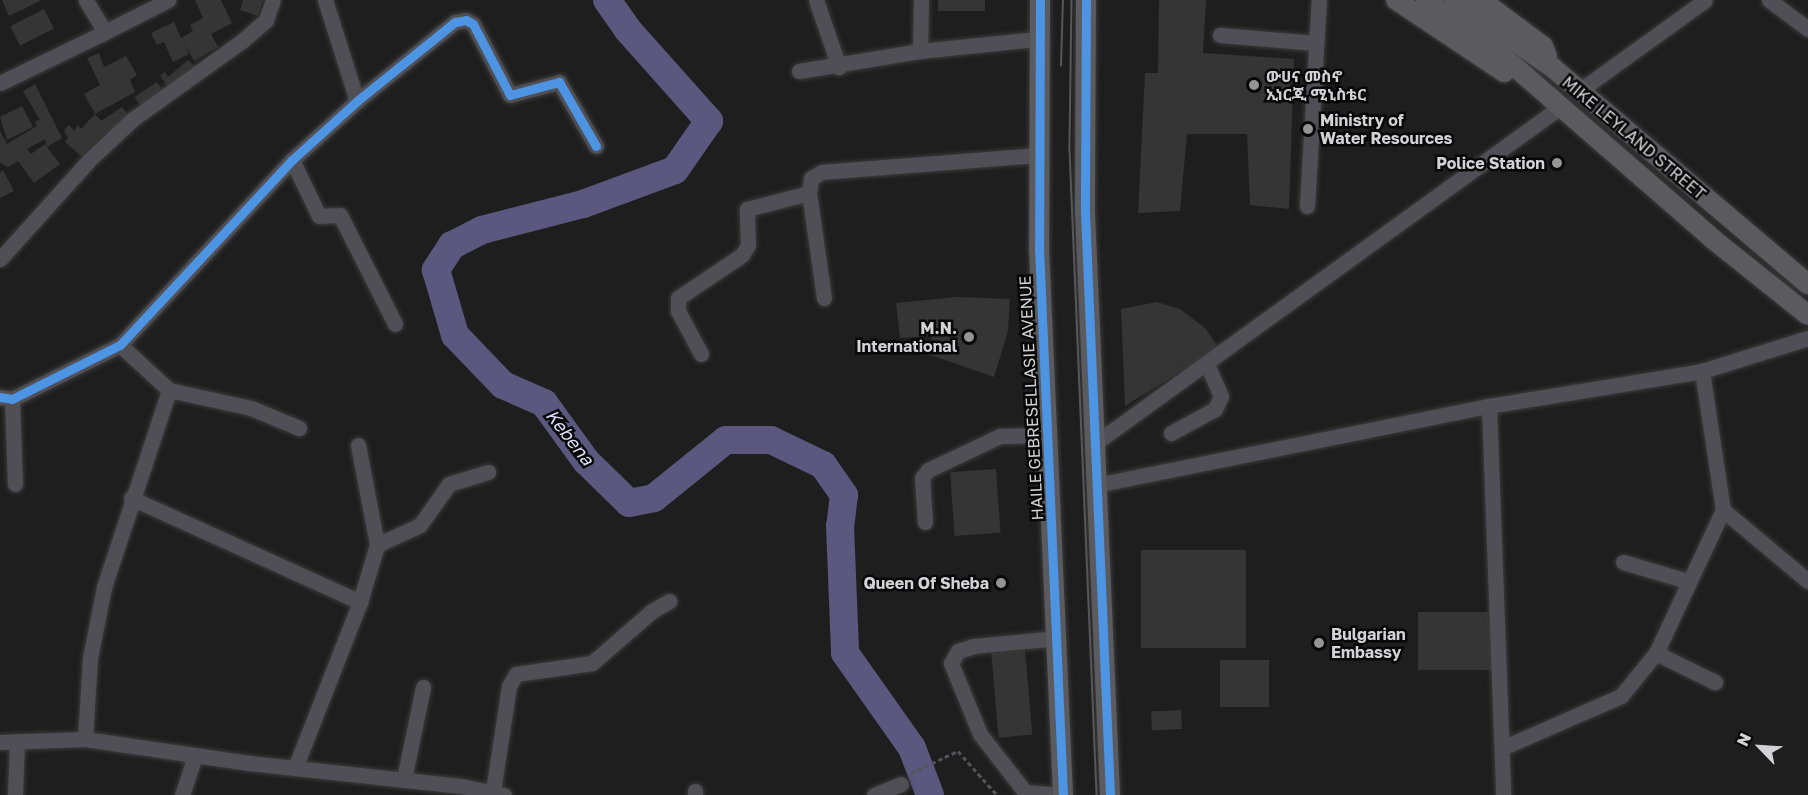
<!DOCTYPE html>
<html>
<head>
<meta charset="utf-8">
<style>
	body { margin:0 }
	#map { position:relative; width:1808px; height:795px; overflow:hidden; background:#1e1e1e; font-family:"Golos Text","Noto Sans Ethiopic",sans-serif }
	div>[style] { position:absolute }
	.river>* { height:28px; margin:-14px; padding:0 14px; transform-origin:14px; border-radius:14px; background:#5b577e }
	.building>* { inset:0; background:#353535; transform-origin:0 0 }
	.path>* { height:3px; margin-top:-1.5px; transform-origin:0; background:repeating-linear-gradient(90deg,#545458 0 4.5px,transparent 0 7.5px) }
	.roads { filter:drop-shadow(0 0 2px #3b3b3b) drop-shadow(0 0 2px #3b3b3b) }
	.minor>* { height:15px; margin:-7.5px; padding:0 7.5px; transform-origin:7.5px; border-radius:7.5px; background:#504f55 }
	.major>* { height:20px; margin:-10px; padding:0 10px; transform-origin:10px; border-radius:10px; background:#5a5a5f }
	.tram>* { height:1.5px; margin:-0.75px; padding:0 0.75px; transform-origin:0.75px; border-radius:0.75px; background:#57575a }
	.cycleway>* { height:9px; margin:-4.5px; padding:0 4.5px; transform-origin:4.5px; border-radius:4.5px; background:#4d94e3 }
	.dots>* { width:16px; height:16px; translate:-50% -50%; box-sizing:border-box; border:3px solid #080808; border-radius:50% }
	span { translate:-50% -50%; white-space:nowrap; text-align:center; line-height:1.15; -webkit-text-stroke:5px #080808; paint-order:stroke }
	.poi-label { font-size:16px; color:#d3d3d5; font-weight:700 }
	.left { translate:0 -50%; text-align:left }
	.right { translate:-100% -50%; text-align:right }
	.street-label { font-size:16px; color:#d3d3d5 }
	.water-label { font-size:18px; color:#dfddfa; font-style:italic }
	.north { position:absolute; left:1730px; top:717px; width:60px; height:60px; -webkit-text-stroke:4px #080808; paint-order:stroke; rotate:295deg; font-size:16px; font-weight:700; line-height:24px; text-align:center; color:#d3d3d5 }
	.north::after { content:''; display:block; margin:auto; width:21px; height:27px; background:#d3d3d5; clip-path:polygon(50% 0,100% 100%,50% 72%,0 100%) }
</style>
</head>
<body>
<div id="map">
	<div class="river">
		<i style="left:607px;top:0;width:37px;rotate:55deg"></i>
		<i style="left:628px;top:30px;width:122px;rotate:48.3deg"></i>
		<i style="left:709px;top:121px;width:60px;rotate:124.8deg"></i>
		<i style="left:675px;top:170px;width:98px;rotate:159.7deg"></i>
		<i style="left:583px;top:204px;width:104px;rotate:165.6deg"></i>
		<i style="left:482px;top:230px;width:34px;rotate:153deg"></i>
		<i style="left:452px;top:245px;width:30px;rotate:123deg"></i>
		<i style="left:436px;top:270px;width:68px;rotate:73.7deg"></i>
		<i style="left:455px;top:335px;width:69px;rotate:46.2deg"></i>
		<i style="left:503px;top:385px;width:45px;rotate:23.7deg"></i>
		<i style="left:544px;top:403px;width:72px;rotate:54.1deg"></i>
		<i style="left:586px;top:461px;width:60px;rotate:44.3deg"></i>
		<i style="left:629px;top:503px;width:25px;rotate:-11deg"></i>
		<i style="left:654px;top:498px;width:92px;rotate:-38.9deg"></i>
		<i style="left:726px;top:440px;width:45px"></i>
		<i style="left:771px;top:440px;width:58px;rotate:25.7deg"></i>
		<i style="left:823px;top:465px;width:37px;rotate:55deg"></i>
		<i style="left:844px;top:495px;width:31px;rotate:97deg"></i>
		<i style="left:840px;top:526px;width:127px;rotate:87.7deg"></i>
		<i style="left:845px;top:653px;width:116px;rotate:54.8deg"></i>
		<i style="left:912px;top:748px;width:50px;rotate:69deg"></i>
	</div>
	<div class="building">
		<i style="clip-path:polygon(2px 0,42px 0,9px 16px)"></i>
		<i style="clip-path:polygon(195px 0,221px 0,232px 23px,211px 34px,218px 47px,194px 61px,183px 41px,189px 54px,173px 62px,164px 42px,157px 45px,151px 33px,174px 22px,181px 38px,193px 31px,190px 25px,203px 18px)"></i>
		<i style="clip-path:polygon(243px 0,263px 0,258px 16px,240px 10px)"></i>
		<i style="left:938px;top:0;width:47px;height:11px"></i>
		<i style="clip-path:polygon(1159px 0,1206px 0,1203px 53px,1294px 59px,1289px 209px,1250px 205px,1247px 134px,1187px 134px,1180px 211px,1138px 213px,1145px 73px,1158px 73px)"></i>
		<i style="left:44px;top:9px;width:22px;height:38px;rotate:63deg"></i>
		<i style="clip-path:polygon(99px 53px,104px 67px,126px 56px,137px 75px,130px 80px,135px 92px,95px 114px,84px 94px,100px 85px,87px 58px)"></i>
		<i style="clip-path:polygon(188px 60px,194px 66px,167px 87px,160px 75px,165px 72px,168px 77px)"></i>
		<i style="left:157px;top:82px;width:11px;height:27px;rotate:56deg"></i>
		<i style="clip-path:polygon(evenodd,35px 84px,62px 138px,47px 147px,60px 164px,34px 183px,18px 161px,8px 167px,0 163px,0 131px,7px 144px,37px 126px,35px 121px,40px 120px,23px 91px,35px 84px,45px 139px,47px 147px,45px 144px,31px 154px,27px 149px,45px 139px)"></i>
		<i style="clip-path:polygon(22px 106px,33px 127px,7px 140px,0 117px)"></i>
		<i style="clip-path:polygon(122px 107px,128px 115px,81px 156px,65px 142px,68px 137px,64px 131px,69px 125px,74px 131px,78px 125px,81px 129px,95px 114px,101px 121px)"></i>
		<i style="clip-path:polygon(3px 170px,14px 191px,0 198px,0 172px)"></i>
		<i style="clip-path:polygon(957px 297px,1010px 299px,1008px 331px,994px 377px,928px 354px,932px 336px,900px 338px,896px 303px)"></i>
		<i style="clip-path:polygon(1157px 302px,1180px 309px,1205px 328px,1219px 348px,1125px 406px,1121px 309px)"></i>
		<i style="left:996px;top:469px;width:64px;height:46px;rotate:86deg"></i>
		<i style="left:1246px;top:550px;width:98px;height:105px;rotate:90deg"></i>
		<i style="left:1495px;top:612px;width:58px;height:77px;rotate:90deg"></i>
		<i style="left:1025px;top:650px;width:85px;height:34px;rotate:85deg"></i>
		<i style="left:1269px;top:660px;width:47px;height:49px;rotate:90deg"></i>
		<i style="left:1181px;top:710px;width:19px;height:30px;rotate:87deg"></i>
	</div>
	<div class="path">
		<i style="left:911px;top:773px;width:52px;rotate:-25.1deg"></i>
		<i style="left:958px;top:751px;width:59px;rotate:48.4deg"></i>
	</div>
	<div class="roads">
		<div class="minor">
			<i style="left:325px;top:0;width:106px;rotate:72.4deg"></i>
			<i style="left:816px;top:0;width:71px;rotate:71.1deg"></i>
			<i style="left:1769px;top:0;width:49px;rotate:36.6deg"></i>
			<i style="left:105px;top:32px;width:71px;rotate:-26.9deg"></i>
			<i style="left:1220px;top:35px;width:96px;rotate:4.8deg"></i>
			<i style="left:920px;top:51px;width:51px;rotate:-88.9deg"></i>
			<i style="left:799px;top:71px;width:123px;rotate:-9.4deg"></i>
			<i style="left:920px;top:51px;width:118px;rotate:-5.9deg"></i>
			<i style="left:0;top:83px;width:117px;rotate:-25.9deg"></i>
			<i style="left:105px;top:32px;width:37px;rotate:-121deg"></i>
			<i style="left:1579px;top:91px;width:155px;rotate:-35.8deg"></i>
			<i style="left:292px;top:160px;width:62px;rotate:64.3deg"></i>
			<i style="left:319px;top:216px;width:21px;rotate:-3deg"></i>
			<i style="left:340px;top:215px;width:122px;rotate:63.2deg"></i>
			<i style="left:1307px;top:206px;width:206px;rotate:-86.7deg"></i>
			<i style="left:0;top:259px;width:133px;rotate:-48deg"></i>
			<i style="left:89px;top:160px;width:60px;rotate:-43deg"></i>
			<i style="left:133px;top:119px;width:134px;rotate:-35.6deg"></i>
			<i style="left:242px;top:41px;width:32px;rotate:-41deg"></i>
			<i style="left:266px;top:20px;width:21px;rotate:-71deg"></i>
			<i style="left:824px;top:298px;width:106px;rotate:-98.1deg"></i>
			<i style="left:809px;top:193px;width:15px;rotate:-82deg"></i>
			<i style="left:811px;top:178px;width:13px;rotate:-29deg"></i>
			<i style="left:822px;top:172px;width:217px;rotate:-4.5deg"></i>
			<i style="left:120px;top:345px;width:67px;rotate:42.6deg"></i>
			<i style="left:701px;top:354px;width:49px;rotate:-118.1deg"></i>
			<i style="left:678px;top:311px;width:13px;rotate:-90deg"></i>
			<i style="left:678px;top:298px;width:77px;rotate:-33.9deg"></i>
			<i style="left:742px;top:255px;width:12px;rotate:-59deg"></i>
			<i style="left:748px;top:245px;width:36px;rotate:-92deg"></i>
			<i style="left:747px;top:209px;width:64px;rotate:-14.5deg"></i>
			<i style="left:0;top:397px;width:12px;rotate:9deg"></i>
			<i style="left:12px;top:399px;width:121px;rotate:-26.6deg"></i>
			<i style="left:120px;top:345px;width:253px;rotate:-47.1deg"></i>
			<i style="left:292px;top:160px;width:88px;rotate:-42.2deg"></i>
			<i style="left:357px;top:101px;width:126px;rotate:-38.9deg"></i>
			<i style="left:455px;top:22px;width:11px;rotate:-10deg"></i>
			<i style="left:466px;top:20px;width:8px;rotate:30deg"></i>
			<i style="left:473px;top:24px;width:80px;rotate:62.5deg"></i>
			<i style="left:510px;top:95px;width:51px;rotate:-14.9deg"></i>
			<i style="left:559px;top:82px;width:74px;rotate:60deg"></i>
			<i style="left:12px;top:399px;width:85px;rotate:88deg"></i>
			<i style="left:1489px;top:406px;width:389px;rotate:87.9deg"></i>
			<i style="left:1171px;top:433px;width:50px;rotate:-28.6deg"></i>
			<i style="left:1215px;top:409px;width:14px;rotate:-65deg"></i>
			<i style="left:1221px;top:396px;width:36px;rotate:-114deg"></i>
			<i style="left:1094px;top:444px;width:575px;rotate:-35.87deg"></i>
			<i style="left:358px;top:445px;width:102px;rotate:79.2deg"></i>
			<i style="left:377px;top:545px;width:59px;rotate:106.6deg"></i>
			<i style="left:1096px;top:485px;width:401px;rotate:-11.4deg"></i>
			<i style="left:1489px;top:406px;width:216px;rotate:-9.3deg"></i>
			<i style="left:1702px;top:371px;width:111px;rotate:-17.3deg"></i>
			<i style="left:131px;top:498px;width:252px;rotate:24.4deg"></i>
			<i style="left:360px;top:602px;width:178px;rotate:111.4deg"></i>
			<i style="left:1723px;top:510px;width:111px;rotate:39.9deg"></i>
			<i style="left:925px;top:522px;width:44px;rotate:-93.9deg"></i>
			<i style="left:922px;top:478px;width:10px;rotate:-53deg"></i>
			<i style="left:928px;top:470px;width:80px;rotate:-25.3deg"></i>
			<i style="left:1000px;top:436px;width:47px;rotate:-1.2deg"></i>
			<i style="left:377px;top:545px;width:47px;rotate:-24.9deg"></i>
			<i style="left:420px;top:525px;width:50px;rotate:-54.7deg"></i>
			<i style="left:449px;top:484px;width:41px;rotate:-17.1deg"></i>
			<i style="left:1623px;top:562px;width:67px;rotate:16.5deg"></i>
			<i style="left:1058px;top:638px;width:84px;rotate:174.6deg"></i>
			<i style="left:974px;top:646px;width:17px;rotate:163deg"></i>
			<i style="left:958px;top:651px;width:14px;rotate:120deg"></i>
			<i style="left:951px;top:663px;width:77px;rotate:67.8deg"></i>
			<i style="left:980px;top:734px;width:73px;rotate:52.2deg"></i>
			<i style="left:1025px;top:792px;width:38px;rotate:5deg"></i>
			<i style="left:1656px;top:653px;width:66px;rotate:26.2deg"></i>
			<i style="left:85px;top:739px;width:81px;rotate:-86.5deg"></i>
			<i style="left:90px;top:658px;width:72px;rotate:-78.8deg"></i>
			<i style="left:104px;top:587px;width:207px;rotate:-71.7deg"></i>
			<i style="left:169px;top:390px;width:84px;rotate:12.4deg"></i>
			<i style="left:251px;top:408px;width:52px;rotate:22.6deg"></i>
			<i style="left:0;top:742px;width:85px;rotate:-2deg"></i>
			<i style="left:85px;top:739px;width:166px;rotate:8.3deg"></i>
			<i style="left:249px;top:763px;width:213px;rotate:6.2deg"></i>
			<i style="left:461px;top:786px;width:44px;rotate:11.8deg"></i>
			<i style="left:1502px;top:748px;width:130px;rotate:-23.6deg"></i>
			<i style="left:1621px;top:696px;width:55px;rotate:-50.9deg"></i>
			<i style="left:1656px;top:653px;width:158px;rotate:-64.9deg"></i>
			<i style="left:1723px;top:510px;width:141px;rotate:-98.6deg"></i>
			<i style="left:404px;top:779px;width:94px;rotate:-78.3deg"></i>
			<i style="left:493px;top:791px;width:106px;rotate:-81.3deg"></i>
			<i style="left:509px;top:686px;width:14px;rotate:-60deg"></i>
			<i style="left:516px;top:674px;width:77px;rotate:-8.2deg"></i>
			<i style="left:592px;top:663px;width:79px;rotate:-40.9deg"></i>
			<i style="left:652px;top:611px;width:20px;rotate:-30deg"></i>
			<i style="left:15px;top:795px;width:54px;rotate:-87.9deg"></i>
			<i style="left:182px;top:795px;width:41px;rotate:-71.6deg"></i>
			<i style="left:695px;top:795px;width:4px;rotate:-90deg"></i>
			<i style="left:874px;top:795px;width:29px;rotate:-22deg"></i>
		</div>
		<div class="major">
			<i style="left:1040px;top:0;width:248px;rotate:90.2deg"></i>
			<i style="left:1039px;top:248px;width:548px;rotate:87.49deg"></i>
			<i style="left:1086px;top:0;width:213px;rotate:90.3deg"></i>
			<i style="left:1085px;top:213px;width:583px;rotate:87.54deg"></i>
			<i style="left:1396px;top:0;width:130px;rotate:33.7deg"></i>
			<i style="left:1426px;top:0;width:110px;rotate:36.9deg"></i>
			<i style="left:1514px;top:66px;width:265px;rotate:41deg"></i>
			<i style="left:1714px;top:240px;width:120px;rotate:38.6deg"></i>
			<i style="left:1454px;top:0;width:119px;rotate:34.4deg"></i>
			<i style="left:1552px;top:67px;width:336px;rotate:40.3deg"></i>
			<i style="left:1481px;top:0;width:77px;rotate:36.6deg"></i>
			<i style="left:1543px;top:46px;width:11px;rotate:68deg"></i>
		</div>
	</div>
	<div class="tram">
		<i style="left:1072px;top:0;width:150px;rotate:90.8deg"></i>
		<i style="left:1070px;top:150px;width:646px;rotate:87.6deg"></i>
		<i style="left:1061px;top:66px;width:66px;rotate:-88.3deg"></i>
	</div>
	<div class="cycleway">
		<i style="left:1040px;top:0;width:248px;rotate:90.2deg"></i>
		<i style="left:1039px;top:248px;width:548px;rotate:87.49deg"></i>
		<i style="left:1086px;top:0;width:213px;rotate:90.3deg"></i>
		<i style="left:1085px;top:213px;width:583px;rotate:87.54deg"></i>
		<i style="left:0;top:397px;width:12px;rotate:9deg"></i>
		<i style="left:12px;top:399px;width:121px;rotate:-26.6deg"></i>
		<i style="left:120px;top:345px;width:253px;rotate:-47.1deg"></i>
		<i style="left:292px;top:160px;width:88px;rotate:-42.2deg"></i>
		<i style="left:357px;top:101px;width:126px;rotate:-38.9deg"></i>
		<i style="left:455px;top:22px;width:11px;rotate:-10deg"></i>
		<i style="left:466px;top:20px;width:8px;rotate:30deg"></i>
		<i style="left:473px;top:24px;width:80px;rotate:62.5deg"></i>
		<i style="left:510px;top:95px;width:51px;rotate:-14.9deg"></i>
		<i style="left:559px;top:82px;width:74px;rotate:60deg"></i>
	</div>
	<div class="dots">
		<i style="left:1254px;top:85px;background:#949495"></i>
		<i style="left:1308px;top:129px;background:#949495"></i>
		<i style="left:1557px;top:163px;background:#949495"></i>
		<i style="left:969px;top:337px;background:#949495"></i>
		<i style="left:1001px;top:583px;background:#949495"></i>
		<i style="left:1319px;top:643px;background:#949495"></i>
	</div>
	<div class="poi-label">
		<span class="left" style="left:1266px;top:85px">ውሀና መስኖ<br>ኢነርጂ ሚኒስቴር</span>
		<span class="left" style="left:1320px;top:129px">Ministry of<br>Water Resources</span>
		<span class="right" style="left:1545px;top:163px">Police Station</span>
		<span class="right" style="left:957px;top:337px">M.N.<br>International</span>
		<span class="right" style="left:989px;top:583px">Queen Of Sheba</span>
		<span class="left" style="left:1331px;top:643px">Bulgarian<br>Embassy</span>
	</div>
	<div class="street-label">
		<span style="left:1634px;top:138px;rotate:40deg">MIKE LEYLAND STREET</span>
		<span style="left:1031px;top:398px;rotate:-93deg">HAILE GEBRESELLASIE AVENUE</span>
	</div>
	<div class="water-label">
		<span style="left:570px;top:437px;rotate:52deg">Kebena</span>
	</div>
	<div class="north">N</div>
</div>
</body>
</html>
